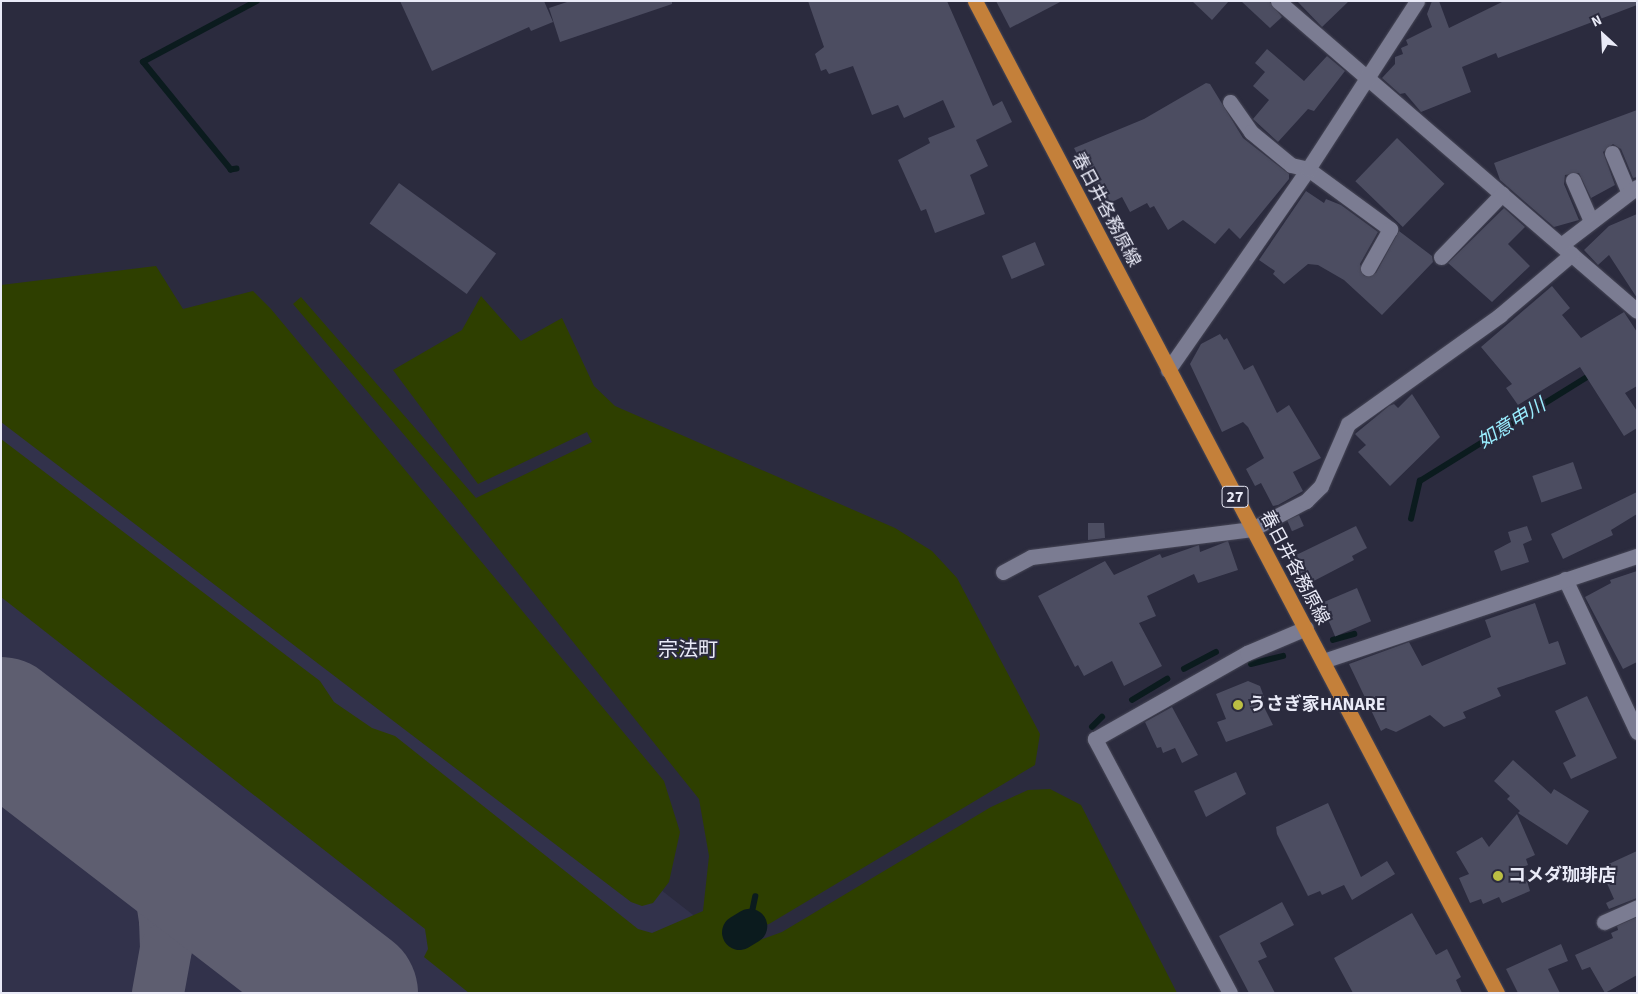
<!DOCTYPE html>
<html>
<head>
<meta charset="utf-8">
<style>
	body { margin:0 }
	#map { position:relative; width:1638px; height:994px; overflow:hidden; background:#2b2b3e; font-family:"Source Sans 3","Noto Sans JP",sans-serif }
	div>[style] { position:absolute }
	.built>* { inset:0; background:#32324b }
	.green>* { inset:0; background:#2e3f00 }
	.stream>* { height:5.5px; margin:-2.75px; padding:0 2.75px; transform-origin:2.75px; border-radius:2.75px; background:#0b1b1e }
	.river>* { height:35px; margin:-17.5px; padding:0 17.5px; transform-origin:17.5px; border-radius:17.5px; background:#0b1b1e }
	.taxiway>* { height:52px; margin:-26px; padding:0 26px; transform-origin:26px; border-radius:26px; background:#5e5e70 }
	.runway>* { height:132px; margin:-66px; padding:0 66px; transform-origin:66px; border-radius:66px; background:#5e5e70 }
	.building>* { inset:0; background:#4c4d61; transform-origin:0 0 }
	.roads { filter:drop-shadow(0 0 1px #474757) drop-shadow(0 0 1px #474757) }
	.minor>* { height:15px; margin:-7.5px; padding:0 7.5px; transform-origin:7.5px; border-radius:7.5px; background:#7b7c92 }
	.major>* { height:15px; margin:-7.5px; padding:0 7.5px; transform-origin:7.5px; border-radius:7.5px; background:#c4803a }
	.dots>* { width:14px; height:14px; translate:-50% -50%; box-sizing:border-box; border:2px solid #2b2b3e; border-radius:50% }
	span { translate:-50% -50%; white-space:nowrap; text-align:center; line-height:1.15; -webkit-text-stroke:4px #2b2b3e; paint-order:stroke }
	.shield-label span { padding:1px 4px; background:#2b2b3e; border:1px solid; border-radius:4px; -webkit-text-stroke-width:0 }
	.shield-label { font-size:16px; color:#e9eaf7; font-weight:700 }
	.street-label { font-size:18px; color:#e9eaf7 }
	.poi-label { font-size:18px; color:#e9eaf7; font-weight:700 }
	.left { translate:0 -50%; text-align:left }
	.water-label { font-size:19px; color:#9aeeff; font-style:italic }
	.quarter-label { font-size:20px; color:#e9eaf7 }
	.frame { position:absolute; inset:0; border:2px solid #e9eaf7; pointer-events:none }
	.north { position:absolute; left:1578px; top:10px; width:50px; height:50px; -webkit-text-stroke:4px #2b2b3e; paint-order:stroke; rotate:335deg; font-size:14px; font-weight:700; line-height:20px; text-align:center; color:#e9eaf7 }
	.north::after { content:''; display:block; margin:auto; width:18px; height:22px; background:#e9eaf7; clip-path:polygon(50% 0,100% 100%,50% 72%,0 100%) }
</style>
</head>
<body>
<div id="map">
	<div class="built">
		<i style="clip-path:polygon(1px 375px,793px 993px,1px 993px)"></i>
	</div>
	<div class="green">
		<i style="clip-path:polygon(156px 266px,183px 309px,253px 291px,271px 309px,664px 781px,680px 832px,669px 882px,653px 903px,642px 906px,631px 902px,1px 422px,1px 285px)"></i>
		<i style="clip-path:polygon(481px 296px,521px 341px,562px 318px,594px 386px,615px 406px,895px 528px,932px 551px,957px 578px,1040px 734px,1035px 765px,769px 924px,753px 929px,757px 941px,782px 932px,991px 807px,1028px 790px,1050px 789px,1081px 805px,1177px 993px,469px 993px,424px 957px,428px 949px,425px 929px,1px 597px,1px 439px,320px 681px,334px 702px,372px 728px,395px 736px,638px 929px,652px 933px,703px 911px,709px 856px,699px 799px,456px 496px,293px 304px,301px 297px,476px 498px,592px 442px,587px 432px,478px 484px,393px 370px,462px 330px)"></i>
	</div>
	<div class="stream">
		<i style="left:237px;top:169px;width:6px;rotate:171deg"></i>
		<i style="left:231px;top:170px;width:139px;rotate:-129.2deg"></i>
		<i style="left:143px;top:62px;width:129px;rotate:-28.2deg"></i>
		<i style="left:1411px;top:519px;width:39px;rotate:-77deg"></i>
		<i style="left:1420px;top:481px;width:203px;rotate:-31.9deg"></i>
		<i style="left:1333px;top:640px;width:22px;rotate:-16deg"></i>
		<i style="left:1251px;top:664px;width:33px;rotate:-14deg"></i>
		<i style="left:1184px;top:669px;width:36px;rotate:-28deg"></i>
		<i style="left:1132px;top:700px;width:41px;rotate:-31deg"></i>
		<i style="left:1092px;top:727px;width:14px;rotate:-45deg"></i>
		<i style="left:749px;top:926px;width:30px;rotate:-78deg"></i>
		<i style="left:749px;top:926px;width:14px;rotate:-17deg"></i>
	</div>
	<div class="river">
		<i style="left:739px;top:932px;width:12px;rotate:-31deg"></i>
	</div>
	<div class="taxiway">
		<i style="left:153px;top:841px;width:80px;rotate:81.4deg"></i>
		<i style="left:165px;top:920px;width:29px;rotate:88deg"></i>
		<i style="left:166px;top:949px;width:45px;rotate:100.3deg"></i>
	</div>
	<div class="runway">
		<i style="left:1px;top:723px;width:443px;rotate:37.6deg"></i>
	</div>
	<div class="building">
		<i style="clip-path:polygon(400px 1px,544px 1px,553px 22px,531px 31px,529px 27px,432px 71px)"></i>
		<i style="clip-path:polygon(570px 1px,672px 1px,672px 4px,560px 42px,549px 8px)"></i>
		<i style="clip-path:polygon(808px 1px,947px 1px,993px 106px,1002px 101px,1012px 122px,976px 140px,988px 166px,970px 175px,985px 214px,935px 233px,926px 209px,921px 211px,898px 160px,930px 143px,928px 138px,955px 127px,943px 100px,904px 118px,898px 105px,872px 115px,853px 66px,829px 74px,826px 69px,821px 71px,815px 54px,824px 47px)"></i>
		<i style="clip-path:polygon(996px 1px,1062px 1px,1010px 28px)"></i>
		<i style="clip-path:polygon(1192px 1px,1229px 1px,1212px 20px)"></i>
		<i style="clip-path:polygon(1241px 1px,1269px 1px,1282px 17px,1270px 28px)"></i>
		<i style="clip-path:polygon(1297px 1px,1349px 1px,1322px 27px)"></i>
		<i style="clip-path:polygon(1432px 1px,1439px 1px,1449px 28px,1504px 1px,1637px 1px,1637px 5px,1498px 58px,1496px 53px,1462px 67px,1471px 92px,1421px 112px,1405px 93px,1400px 94px,1382px 78px,1395px 64px,1395px 57px,1403px 54px,1401px 48px,1408px 45px,1406px 40px,1432px 27px,1427px 14px)"></i>
		<i style="clip-path:polygon(1267px 49px,1304px 81px,1327px 56px,1345px 71px,1314px 111px,1308px 109px,1278px 142px,1253px 119px,1269px 100px,1253px 86px,1265px 72px,1255px 63px)"></i>
		<i style="clip-path:polygon(1206px 83px,1210px 84px,1243px 138px,1289px 174px,1289px 179px,1240px 239px,1229px 228px,1215px 244px,1183px 220px,1168px 230px,1154px 206px,1150px 208px,1147px 203px,1130px 212px,1122px 197px,1104px 206px,1074px 148px,1144px 119px)"></i>
		<i style="clip-path:polygon(1637px 110px,1637px 177px,1633px 178px,1621px 149px,1613px 144px,1603px 152px,1615px 185px,1591px 198px,1579px 173px,1565px 175px,1564px 184px,1579px 220px,1554px 227px,1500px 180px,1494px 163px)"></i>
		<i style="left:1397px;top:138px;width:66px;height:60px;rotate:44deg"></i>
		<i style="left:399px;top:183px;width:120px;height:50px;rotate:36deg"></i>
		<i style="clip-path:polygon(1306px 191px,1324px 203px,1326px 199px,1341px 205px,1378px 232px,1360px 264px,1364px 276px,1376px 273px,1399px 231px,1432px 256px,1433px 262px,1382px 315px,1344px 280px,1318px 265px,1308px 264px,1284px 284px,1273px 274px,1275px 271px,1259px 260px)"></i>
		<i style="clip-path:polygon(1504px 208px,1525px 227px,1508px 244px,1530px 266px,1492px 302px,1448px 263px)"></i>
		<i style="clip-path:polygon(1637px 214px,1637px 298px,1609px 255px,1598px 265px,1584px 250px,1609px 226px)"></i>
		<i style="left:1035px;top:242px;width:25px;height:36px;rotate:67deg"></i>
		<i style="clip-path:polygon(1552px 286px,1570px 308px,1562px 315px,1581px 338px,1624px 312px,1637px 332px,1637px 386px,1625px 393px,1637px 411px,1637px 428px,1624px 436px,1580px 367px,1518px 405px,1506px 388px,1512px 384px,1481px 347px)"></i>
		<i style="clip-path:polygon(1220px 334px,1224px 340px,1227px 338px,1244px 370px,1253px 365px,1277px 413px,1289px 405px,1321px 458px,1293px 472px,1303px 491px,1278px 505px,1273px 506px,1261px 483px,1255px 486px,1246px 469px,1264px 458px,1248px 427px,1243px 422px,1222px 432px,1190px 364px,1201px 344px)"></i>
		<i style="clip-path:polygon(1412px 394px,1440px 437px,1390px 486px,1358px 452px,1366px 445px,1355px 434px,1389px 406px,1394px 404px,1398px 408px)"></i>
		<i style="left:1573px;top:462px;width:28px;height:43px;rotate:71deg"></i>
		<i style="clip-path:polygon(1637px 492px,1637px 514px,1611px 530px,1613px 535px,1563px 559px,1551px 534px)"></i>
		<i style="left:1299px;top:515px;width:12px;height:13px;rotate:66deg"></i>
		<i style="clip-path:polygon(1088px 523px,1104px 523px,1105px 538px,1088px 540px)"></i>
		<i style="clip-path:polygon(1356px 526px,1367px 548px,1352px 556px,1354px 560px,1308px 584px,1304px 575px,1300px 578px,1290px 558px)"></i>
		<i style="clip-path:polygon(1527px 526px,1532px 540px,1523px 544px,1529px 562px,1501px 571px,1494px 551px,1511px 542px,1508px 532px)"></i>
		<i style="clip-path:polygon(1228px 541px,1238px 570px,1198px 583px,1194px 574px,1147px 596px,1156px 616px,1139px 623px,1162px 666px,1124px 686px,1112px 661px,1084px 676px,1078px 665px,1075px 667px,1038px 596px,1105px 561px,1114px 575px,1160px 554px,1162px 558px,1199px 545px,1200px 552px)"></i>
		<i style="clip-path:polygon(1637px 571px,1637px 662px,1623px 669px,1585px 597px,1611px 583px,1610px 580px)"></i>
		<i style="left:1357px;top:588px;width:36px;height:39px;rotate:67deg"></i>
		<i style="clip-path:polygon(1535px 603px,1549px 644px,1558px 641px,1566px 664px,1497px 688px,1501px 696px,1463px 712px,1466px 718px,1444px 727px,1430px 715px,1396px 732px,1386px 728px,1381px 731px,1349px 664px,1409px 642px,1422px 666px,1491px 637px,1485px 620px)"></i>
		<i style="clip-path:polygon(1248px 681px,1260px 686px,1264px 697px,1260px 699px,1273px 725px,1226px 742px,1217px 722px,1226px 719px,1216px 694px)"></i>
		<i style="clip-path:polygon(1587px 696px,1617px 758px,1571px 779px,1563px 763px,1576px 756px,1555px 711px)"></i>
		<i style="clip-path:polygon(1172px 707px,1198px 755px,1182px 763px,1175px 748px,1163px 753px,1161px 747px,1157px 748px,1145px 722px)"></i>
		<i style="clip-path:polygon(1513px 760px,1551px 794px,1554px 789px,1589px 811px,1567px 845px,1518px 813px,1520px 811px,1507px 799px,1510px 796px,1494px 781px)"></i>
		<i style="clip-path:polygon(1236px 772px,1246px 794px,1206px 817px,1194px 791px)"></i>
		<i style="clip-path:polygon(1328px 803px,1361px 877px,1387px 861px,1395px 874px,1352px 900px,1344px 885px,1322px 895px,1320px 891px,1308px 896px,1277px 834px,1276px 827px)"></i>
		<i style="clip-path:polygon(1517px 814px,1535px 855px,1526px 859px,1528px 865px,1523px 867px,1530px 891px,1502px 903px,1499px 897px,1483px 904px,1481px 899px,1470px 903px,1459px 878px,1469px 874px,1456px 852px,1482px 837px,1489px 847px)"></i>
		<i style="clip-path:polygon(1637px 851px,1637px 898px,1609px 909px,1606px 903px,1614px 899px,1600px 868px)"></i>
		<i style="clip-path:polygon(1282px 902px,1294px 925px,1260px 943px,1267px 957px,1258px 961px,1275px 993px,1249px 993px,1219px 936px)"></i>
		<i style="clip-path:polygon(1412px 913px,1436px 955px,1447px 949px,1461px 977px,1456px 980px,1462px 993px,1353px 993px,1334px 958px)"></i>
		<i style="clip-path:polygon(1637px 917px,1637px 975px,1605px 993px,1590px 967px,1582px 970px,1575px 955px,1613px 938px,1611px 933px,1618px 930px,1617px 926px)"></i>
		<i style="clip-path:polygon(1561px 944px,1568px 961px,1548px 969px,1560px 993px,1518px 993px,1506px 969px)"></i>
	</div>
	<div class="roads">
		<div class="minor">
			<i style="left:1278px;top:1px;width:474px;rotate:40.8deg"></i>
			<i style="left:1230px;top:102px;width:37px;rotate:55deg"></i>
			<i style="left:1251px;top:132px;width:52px;rotate:39.5deg"></i>
			<i style="left:1291px;top:165px;width:17px;rotate:13deg"></i>
			<i style="left:1308px;top:169px;width:102px;rotate:36.2deg"></i>
			<i style="left:1390px;top:229px;width:45px;rotate:119.4deg"></i>
			<i style="left:1612px;top:153px;width:41px;rotate:67.2deg"></i>
			<i style="left:1573px;top:180px;width:45px;rotate:66.3deg"></i>
			<i style="left:1561px;top:245px;width:96px;rotate:-37.3deg"></i>
			<i style="left:1441px;top:257px;width:88px;rotate:-45.9deg"></i>
			<i style="left:1168px;top:370px;width:245px;rotate:-55.1deg"></i>
			<i style="left:1308px;top:169px;width:200px;rotate:-57deg"></i>
			<i style="left:1003px;top:572px;width:32px;rotate:-28deg"></i>
			<i style="left:1031px;top:557px;width:223px;rotate:-7.2deg"></i>
			<i style="left:1252px;top:529px;width:61px;rotate:-27.4deg"></i>
			<i style="left:1306px;top:501px;width:21px;rotate:-45deg"></i>
			<i style="left:1321px;top:486px;width:68px;rotate:-66.5deg"></i>
			<i style="left:1348px;top:424px;width:187px;rotate:-35.6deg"></i>
			<i style="left:1500px;top:315px;width:94px;rotate:-40.3deg"></i>
			<i style="left:1565px;top:579px;width:169px;rotate:64.8deg"></i>
			<i style="left:1323px;top:661px;width:331px;rotate:-18.5deg"></i>
			<i style="left:1604px;top:922px;width:36px;rotate:-24deg"></i>
			<i style="left:1230px;top:993px;width:288px;rotate:-118deg"></i>
			<i style="left:1095px;top:739px;width:175px;rotate:-29.5deg"></i>
			<i style="left:1247px;top:653px;width:64px;rotate:-23deg"></i>
		</div>
		<div class="major">
			<i style="left:975px;top:1px;width:1121px;rotate:62.25deg"></i>
		</div>
	</div>
	<div class="dots">
		<i style="left:1238px;top:705px;background:#bcbf43"></i>
		<i style="left:1498px;top:876px;background:#bcbf43"></i>
	</div>
	<div class="shield-label">
		<span style="left:1235px;top:497px">27</span>
	</div>
	<div class="street-label">
		<span style="left:1105px;top:210px;rotate:62deg">春日井各務原線</span>
		<span style="left:1294px;top:568px;rotate:62deg">春日井各務原線</span>
	</div>
	<div class="poi-label">
		<span class="left" style="left:1248px;top:705px">うさぎ家HANARE</span>
		<span class="left" style="left:1508px;top:876px">コメダ珈琲店</span>
	</div>
	<div class="water-label">
		<span style="left:1512px;top:424px;rotate:-32deg">如意申川</span>
	</div>
	<div class="quarter-label">
		<span style="left:688px;top:650px">宗法町</span>
	</div>
	<div class="frame"></div>
	<div class="north">N</div>
</div>
</body>
</html>
